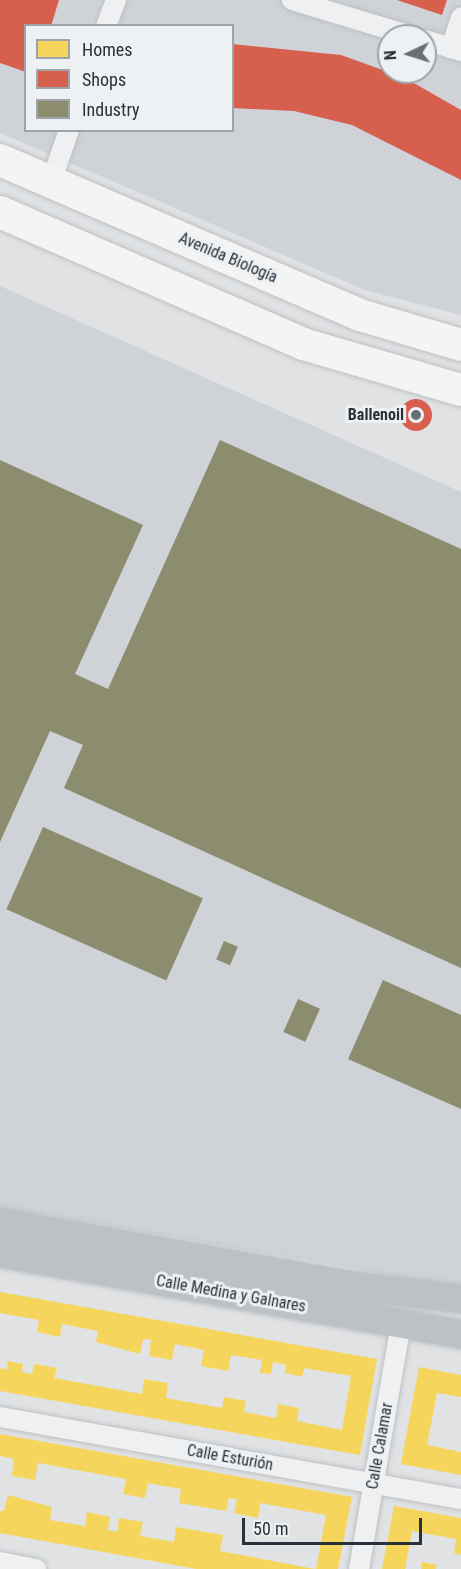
<!DOCTYPE html>
<html>
<head>
<meta charset="utf-8">
<style>
	body { margin:0 }
	#map { position:relative; width:461px; height:1569px; overflow:hidden; background:#e0e2e4; font-family:"Roboto Condensed",sans-serif }
	div>[style] { position:absolute }
	.built>* { inset:0; background:#cfd2d7 }
	.homes>* { inset:0; background:#f6d55c }
	.shops>* { inset:0; background:#d6604d }
	.round { border-radius:50% }
	.industry>* { inset:0; background:#8c8c6e; transform-origin:0 0 }
	.roads { filter:drop-shadow(0 0 2px #bec0c2) drop-shadow(0 0 2px #bec0c2) }
	.street>* { height:20px; margin:-10px; padding:0 10px; transform-origin:10px; border-radius:10px; background:#eff0f1 }
	.secondary>* { height:28px; margin:-14px; padding:0 14px; transform-origin:14px; border-radius:14px; background:#bec1c4 }
	.primary>* { height:32px; margin:-16px; padding:0 16px; transform-origin:16px; border-radius:16px; background:#f4f4f5 }
	.dots>* { width:16px; height:16px; translate:-50% -50%; box-sizing:border-box; border:3px solid #edf1f4; border-radius:50% }
	span { translate:-50% -50%; white-space:nowrap; text-align:center; line-height:1.15; -webkit-text-stroke:6px #edf1f4; paint-order:stroke }
	.street-label { font-size:16px; color:#29313b }
	.poi-label { font-size:16px; color:#29313b; font-weight:700 }
	.right { translate:-100% -50%; text-align:right }
	.legend { position:absolute; left:24px; top:24px; width:210px; height:108px; box-sizing:border-box; background:#edf1f4; border:2px solid #9fa4aa; margin:0; padding:8px 10px; list-style:none; font-size:18px; color:#29313b }
	.legend li { display:flex; align-items:center; gap:12px; height:30px }
	.legend b { width:30px; border:2px solid #9fa4aa }
	.north { position:absolute; left:377px; top:24px; width:60px; height:60px; box-sizing:border-box; background:#edf1f4; border:2px solid #9fa4aa; border-radius:50%; rotate:266deg; font-size:16px; font-weight:700; line-height:24px; text-align:center; color:#29313b }
	.north::after { content:''; display:block; margin:auto; width:21px; height:27px; background:#696f76; clip-path:polygon(50% 0,100% 100%,50% 72%,0 100%) }
	.scale { position:absolute; left:242px; top:1518px; width:180px; height:27px; box-sizing:border-box; border:3px solid #29313b; border-top:0; padding-left:8px; font-size:18px; line-height:21px; white-space:nowrap; color:#29313b; -webkit-text-stroke:4px #edf1f4; paint-order:stroke }
</style>
</head>
<body>
<div id="map">
	<div class="built">
		<i style="clip-path:polygon(evenodd,0 0,461px 0,461px 315px,365px 290px,0 133px,0 0,26px 26px,232px 26px,232px 130px,26px 130px,26px 26px,0 0,389px 36px,425px 36px,425px 72px,389px 72px,389px 36px)"></i>
		<i style="clip-path:polygon(0 286px,461px 492px,461px 1287px,0 1207px)"></i>
	</div>
	<div class="homes">
		<i style="clip-path:polygon(0 1292px,377px 1359px,360px 1455px,0 1391px,0 1368px,7px 1370px,8px 1361px,23px 1364px,22px 1372px,32px 1374px,34px 1364px,57px 1368px,54px 1378px,142px 1394px,144px 1379px,168px 1383px,166px 1398px,222px 1408px,224px 1397px,246px 1401px,244px 1412px,276px 1418px,278px 1404px,299px 1408px,297px 1421px,342px 1430px,351px 1376px,304px 1368px,302px 1377px,285px 1373px,286px 1365px,273px 1362px,271px 1374px,260px 1373px,262px 1360px,231px 1355px,228px 1371px,201px 1366px,204px 1350px,175px 1344px,172px 1360px,149px 1356px,151px 1340px,143px 1339px,140px 1354px,96px 1342px,98px 1331px,62px 1324px,60px 1337px,37px 1332px,39px 1320px,0 1313px)"></i>
		<i style="clip-path:polygon(419px 1367px,461px 1375px,461px 1397px,437px 1393px,427px 1445px,461px 1452px,461px 1475px,401px 1464px)"></i>
		<i style="clip-path:polygon(0 1434px,352px 1497px,338px 1569px,316px 1569px,326px 1515px,260px 1503px,258px 1518px,234px 1513px,237px 1499px,229px 1498px,226px 1511px,203px 1507px,179px 1503px,181px 1489px,148px 1483px,145px 1498px,123px 1494px,126px 1479px,38px 1463px,35px 1480px,12px 1476px,14px 1459px,0 1456px)"></i>
		<i style="clip-path:polygon(8px 1495px,52px 1507px,50px 1520px,85px 1526px,87px 1512px,110px 1517px,108px 1530px,117px 1532px,119px 1518px,143px 1522px,140px 1536px,174px 1542px,176px 1527px,223px 1535px,220px 1551px,315px 1569px,196px 1569px,0 1533px,0 1511px,4px 1511px)"></i>
		<i style="clip-path:polygon(394px 1506px,461px 1518px,461px 1555px,454px 1553px,456px 1539px,412px 1531px,405px 1569px,382px 1569px)"></i>
		<i style="clip-path:polygon(422px 1562px,437px 1565px,436px 1569px,421px 1569px)"></i>
	</div>
	<div class="shops">
		<i style="clip-path:polygon(0 0,59px 0,51px 26px,26px 26px,26px 72px,0 63px)"></i>
		<i style="clip-path:polygon(397px 0,447px 0,442px 15px)"></i>
		<i style="clip-path:polygon(232px 44px,341px 55px,405px 78px,461px 110px,461px 180px,352px 125px,294px 111px,232px 108px)"></i>
		<i class="round" style="left:400px;top:399px;width:32px;height:32px"></i>
	</div>
	<div class="industry">
		<i style="clip-path:polygon(220px 440px,461px 549px,461px 968px,64px 788px,83px 745px,50px 731px,0 842px,0 460px,143px 525px,75px 674px,108px 689px)"></i>
		<i style="left:43px;top:827px;width:175px;height:90px;rotate:24deg"></i>
		<i style="left:224px;top:941px;width:15px;height:20px;rotate:23deg"></i>
		<i style="clip-path:polygon(383px 980px,461px 1015px,461px 1109px,348px 1059px)"></i>
		<i style="left:298px;top:999px;width:24px;height:36px;rotate:24deg"></i>
	</div>
	<div class="roads">
		<div class="street">
			<i style="left:292px;top:0;width:124px;rotate:16.8deg"></i>
			<i style="left:106px;top:26px;width:28px;rotate:-69deg"></i>
			<i style="left:425px;top:40px;width:38px;rotate:17deg"></i>
			<i style="left:451px;top:48px;width:32px;rotate:-72deg"></i>
			<i style="left:51px;top:182px;width:55px;rotate:-70.9deg"></i>
			<i style="left:0;top:1417px;width:468px;rotate:10.1deg"></i>
			<i style="left:0;top:1562px;width:37px;rotate:11deg"></i>
			<i style="left:359px;top:1569px;width:250px;rotate:-80.3deg"></i>
		</div>
		<div class="secondary">
			<i style="left:0;top:1222px;width:346px;rotate:10.3deg"></i>
			<i style="left:340px;top:1284px;width:122px;rotate:7.1deg"></i>
			<i style="left:0;top:1253px;width:468px;rotate:10deg"></i>
		</div>
		<div class="primary">
			<i style="left:0;top:160px;width:392px;rotate:23.3deg"></i>
			<i style="left:360px;top:315px;width:105px;rotate:16.5deg"></i>
			<i style="left:0;top:212px;width:331px;rotate:23.5deg"></i>
			<i style="left:303px;top:344px;width:165px;rotate:16.2deg"></i>
		</div>
	</div>
	<div class="dots">
		<i style="left:416px;top:415px;background:#696f76"></i>
	</div>
	<div class="street-label">
		<span style="left:228px;top:258px;rotate:23deg">Avenida Biología</span>
		<span style="left:231px;top:1294px;rotate:10deg">Calle Medina y Galnares</span>
		<span style="left:380px;top:1446px;rotate:-80deg">Calle Calamar</span>
		<span style="left:230px;top:1458px;rotate:10deg">Calle Esturión</span>
	</div>
	<div class="poi-label">
		<span class="right" style="left:404px;top:415px">Ballenoil</span>
	</div>
	<ul class="legend">
	<li><b style="height:16px;background:#f6d55c"></b>Homes</li>
	<li><b style="height:16px;background:#d6604d"></b>Shops</li>
	<li><b style="height:16px;background:#8c8c6e"></b>Industry</li>
	</ul>
	<div class="north">N</div>
	<div class="scale">50 m</div>
</div>
</body>
</html>
